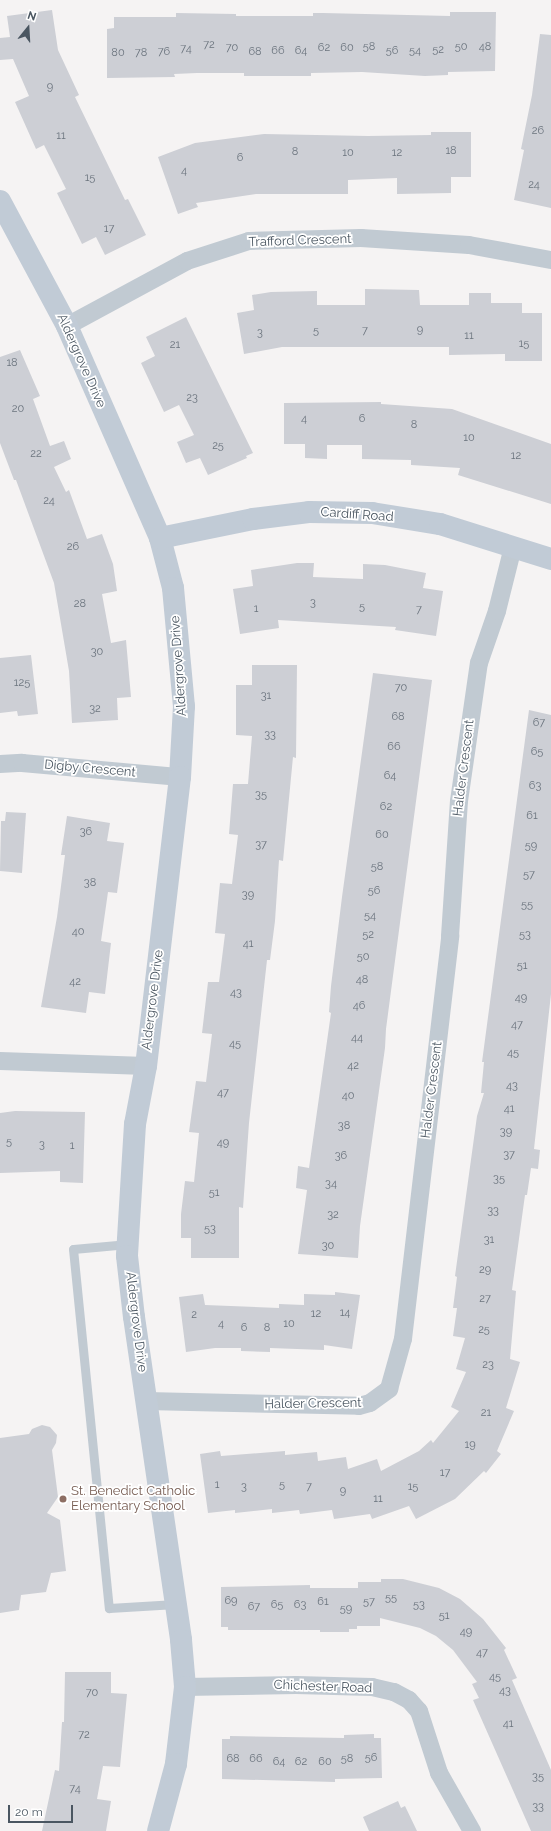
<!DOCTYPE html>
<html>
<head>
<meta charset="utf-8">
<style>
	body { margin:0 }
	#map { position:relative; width:551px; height:1831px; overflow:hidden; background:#f5f3f3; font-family:Raleway,sans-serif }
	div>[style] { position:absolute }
	.building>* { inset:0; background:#cdcfd5 }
	.lane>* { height:9px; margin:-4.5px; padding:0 4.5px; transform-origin:4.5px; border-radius:4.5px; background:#c1cad2 }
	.street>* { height:18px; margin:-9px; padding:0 9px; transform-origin:9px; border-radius:9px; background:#c1cad2 }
	.secondary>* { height:22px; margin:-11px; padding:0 11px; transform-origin:11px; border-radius:11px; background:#c1cbd6 }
	.dots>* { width:11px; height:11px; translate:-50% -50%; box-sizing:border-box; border:2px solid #fff; border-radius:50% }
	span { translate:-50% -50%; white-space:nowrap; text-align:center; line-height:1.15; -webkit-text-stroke:3.5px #fff; paint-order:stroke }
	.number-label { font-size:11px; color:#6b747e }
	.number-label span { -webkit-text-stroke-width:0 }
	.street-label { font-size:13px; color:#4a5661 }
	.education-label { font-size:13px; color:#785e54 }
	.left { translate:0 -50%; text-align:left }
	.north { position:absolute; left:8px; top:8px; width:40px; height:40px; -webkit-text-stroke:3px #fff; paint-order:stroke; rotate:18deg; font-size:11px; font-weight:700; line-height:16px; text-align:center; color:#4a5661 }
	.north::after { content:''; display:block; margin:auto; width:14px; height:18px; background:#4a5661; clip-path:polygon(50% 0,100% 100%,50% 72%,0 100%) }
	.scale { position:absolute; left:8px; top:1805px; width:65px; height:18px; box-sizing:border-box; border:2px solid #4a5661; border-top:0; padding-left:5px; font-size:12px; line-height:14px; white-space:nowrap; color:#4a5661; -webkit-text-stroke:3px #fff; paint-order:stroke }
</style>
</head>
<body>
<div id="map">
	<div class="building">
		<i style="clip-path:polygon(52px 10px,58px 50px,79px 95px,75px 97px,125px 200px,128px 199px,146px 235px,105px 255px,96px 237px,82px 244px,57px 193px,66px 189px,44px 145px,36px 149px,15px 102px,29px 96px,13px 59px,0 60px,0 38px,10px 37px,7px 16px)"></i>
		<i style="clip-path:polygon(450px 12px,496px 12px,495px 71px,448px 72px,448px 75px,425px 76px,362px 72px,311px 73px,311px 76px,244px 76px,244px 73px,197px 73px,174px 74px,175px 77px,107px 78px,107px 29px,114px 28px,114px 17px,176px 17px,176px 13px,236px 14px,236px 16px,313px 16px,313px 13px,323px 13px,450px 16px)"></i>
		<i style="clip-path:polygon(540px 34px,551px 35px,551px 208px,514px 200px,524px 150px,521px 149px,532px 95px)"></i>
		<i style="clip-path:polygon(431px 132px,471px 132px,471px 177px,451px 177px,451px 193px,397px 194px,397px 178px,348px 180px,348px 194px,256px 194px,196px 203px,198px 207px,178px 214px,158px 157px,195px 143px,264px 134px,368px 136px,431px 135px)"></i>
		<i style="clip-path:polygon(365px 289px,419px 290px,420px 305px,469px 305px,469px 293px,491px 293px,491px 303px,522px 303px,522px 313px,542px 313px,542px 361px,505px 361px,505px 354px,449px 355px,449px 347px,282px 347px,244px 354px,237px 313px,254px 310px,252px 295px,271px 292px,317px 291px,317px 305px,365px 305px)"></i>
		<i style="clip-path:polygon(186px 317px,253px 453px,246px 456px,247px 458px,208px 475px,200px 458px,186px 463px,177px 442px,194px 435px,179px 405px,164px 412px,141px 363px,155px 356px,146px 337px)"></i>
		<i style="clip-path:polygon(20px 350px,40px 396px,33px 399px,50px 446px,64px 441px,71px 459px,54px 467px,66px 492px,69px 490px,87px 539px,102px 534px,113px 564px,117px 591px,102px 594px,111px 643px,126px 640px,131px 697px,117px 698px,118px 720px,72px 723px,69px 671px,54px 583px,16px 480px,14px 480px,0 443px,0 357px)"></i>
		<i style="clip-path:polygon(381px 402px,381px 404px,452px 409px,551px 444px,551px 504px,458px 475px,460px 468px,411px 465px,411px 460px,362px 459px,362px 445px,327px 445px,327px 459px,305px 458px,305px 444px,284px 444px,284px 403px)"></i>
		<i style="clip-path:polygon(297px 563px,314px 563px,313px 577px,363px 579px,363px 564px,385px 565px,426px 573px,423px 588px,443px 591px,436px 636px,395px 630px,396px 627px,278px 620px,279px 628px,240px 634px,233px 589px,253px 586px,251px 570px)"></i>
		<i style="clip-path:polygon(31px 655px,38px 714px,18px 716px,17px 711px,0 713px,0 658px)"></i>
		<i style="clip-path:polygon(252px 665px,297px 665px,296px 758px,293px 757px,283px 861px,279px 860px,275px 921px,270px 960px,267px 960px,249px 1123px,243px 1208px,239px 1207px,239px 1258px,191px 1258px,191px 1238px,181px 1238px,181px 1214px,185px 1181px,194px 1182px,199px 1133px,189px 1132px,192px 1110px,196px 1081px,206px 1082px,212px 1034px,202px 1033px,208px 982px,219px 982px,225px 934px,215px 933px,220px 883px,232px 884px,238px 835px,229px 834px,233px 784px,248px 784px,252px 736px,236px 735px,236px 685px,252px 685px)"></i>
		<i style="clip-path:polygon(373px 673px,432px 680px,386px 1029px,385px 1048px,360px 1226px,358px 1258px,298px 1254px,307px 1190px,296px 1188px,298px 1166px,309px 1168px,331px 1013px,329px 1012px,331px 986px,342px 897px)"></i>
		<i style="clip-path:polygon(529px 710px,551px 715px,551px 994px,534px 1149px,540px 1150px,538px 1169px,531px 1168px,527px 1195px,525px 1195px,512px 1290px,516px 1291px,510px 1359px,520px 1362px,506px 1408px,514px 1411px,497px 1451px,501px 1454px,486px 1473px,484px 1471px,455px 1499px,416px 1519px,409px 1506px,372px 1519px,370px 1514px,334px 1519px,332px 1510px,300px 1514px,299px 1510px,272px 1513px,272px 1509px,235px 1513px,235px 1510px,208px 1513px,200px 1454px,220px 1451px,221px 1456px,285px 1451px,285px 1455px,317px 1452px,318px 1461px,346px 1457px,348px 1469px,377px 1459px,381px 1471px,419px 1451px,431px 1440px,433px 1443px,459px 1411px,451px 1407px,466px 1372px,456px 1369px,465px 1338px,453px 1336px,457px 1308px,453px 1308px,457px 1277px,455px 1276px,477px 1116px,484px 1093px,481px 1093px,484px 1062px,482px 1062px)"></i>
		<i style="clip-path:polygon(6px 812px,26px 813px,22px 873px,0 871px,1px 821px,5px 821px)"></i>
		<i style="clip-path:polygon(67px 816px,110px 823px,107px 841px,124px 843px,117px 893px,108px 892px,101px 941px,111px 943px,105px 994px,89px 992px,86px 1013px,41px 1007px,57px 917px,65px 855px,61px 855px)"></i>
		<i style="clip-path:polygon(15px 1111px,85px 1112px,83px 1183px,60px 1182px,60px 1171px,0 1173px,0 1113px)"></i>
		<i style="clip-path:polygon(335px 1292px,360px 1295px,352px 1349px,324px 1345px,324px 1350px,270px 1348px,270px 1352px,241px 1351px,241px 1348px,215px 1348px,186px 1352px,179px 1297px,203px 1294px,205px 1305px,279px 1308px,279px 1304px,304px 1305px,304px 1294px,335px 1295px)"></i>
		<i style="clip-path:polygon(42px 1425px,50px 1427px,57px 1435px,56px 1443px,52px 1450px,58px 1497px,47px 1513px,60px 1520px,66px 1571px,51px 1573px,46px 1592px,21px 1595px,19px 1610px,0 1613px,0 1438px,29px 1434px,32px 1429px)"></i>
		<i style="clip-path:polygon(381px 1579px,403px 1579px,439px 1588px,460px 1599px,483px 1619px,506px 1648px,504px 1650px,517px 1678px,512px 1680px,551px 1770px,551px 1831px,531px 1831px,473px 1700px,479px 1698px,472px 1684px,477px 1682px,453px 1650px,436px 1636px,420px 1628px,380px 1618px,380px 1626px,357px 1626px,357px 1629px,349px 1629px,349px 1632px,320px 1632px,320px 1630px,228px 1630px,228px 1627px,221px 1627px,221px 1587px,310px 1585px,310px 1588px,358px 1588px,358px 1582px,381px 1582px)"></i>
		<i style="clip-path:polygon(65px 1672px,111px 1672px,111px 1693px,127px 1694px,120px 1767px,103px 1766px,97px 1799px,111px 1801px,106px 1831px,42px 1831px,55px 1770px,59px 1771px,62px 1722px,64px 1722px)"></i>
		<i style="clip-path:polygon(374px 1734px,374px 1738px,381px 1738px,382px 1778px,335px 1779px,335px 1782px,222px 1779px,222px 1739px,230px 1739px,230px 1736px,344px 1738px,344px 1735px)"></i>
		<i style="clip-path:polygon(398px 1801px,401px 1808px,405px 1806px,417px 1831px,369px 1831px,363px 1817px)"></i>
	</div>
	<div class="lane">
		<i style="left:128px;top:1244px;width:55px;rotate:174.8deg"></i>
		<i style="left:73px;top:1249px;width:361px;rotate:84.3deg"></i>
		<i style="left:109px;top:1608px;width:67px;rotate:-3.4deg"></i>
	</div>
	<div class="street">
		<i style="left:67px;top:326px;width:136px;rotate:-28.4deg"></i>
		<i style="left:187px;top:261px;width:65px;rotate:-17.9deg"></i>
		<i style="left:249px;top:241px;width:112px;rotate:-1.5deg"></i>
		<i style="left:361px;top:238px;width:108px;rotate:3.7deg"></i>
		<i style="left:469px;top:245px;width:83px;rotate:10.4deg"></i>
		<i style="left:0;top:764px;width:22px;rotate:-3deg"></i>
		<i style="left:22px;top:763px;width:159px;rotate:5.1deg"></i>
		<i style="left:0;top:1061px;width:146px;rotate:2deg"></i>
		<i style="left:146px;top:1401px;width:213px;rotate:1.3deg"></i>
		<i style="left:359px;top:1406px;width:11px;rotate:-15deg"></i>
		<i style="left:370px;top:1403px;width:24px;rotate:-36deg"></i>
		<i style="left:389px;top:1389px;width:52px;rotate:-74.4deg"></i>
		<i style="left:403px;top:1339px;width:406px;rotate:-83.3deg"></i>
		<i style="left:450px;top:936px;width:135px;rotate:-86.2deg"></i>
		<i style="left:459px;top:801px;width:139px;rotate:-81.8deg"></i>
		<i style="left:479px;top:663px;width:55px;rotate:-70.9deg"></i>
		<i style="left:497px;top:611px;width:66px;rotate:-76deg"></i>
		<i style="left:185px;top:1687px;width:111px;rotate:-1deg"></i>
		<i style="left:296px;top:1685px;width:76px;rotate:1.5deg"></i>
		<i style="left:372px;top:1687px;width:23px;rotate:13deg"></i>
		<i style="left:394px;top:1692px;width:17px;rotate:28deg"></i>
		<i style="left:409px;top:1700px;width:15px;rotate:48deg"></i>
		<i style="left:419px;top:1711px;width:65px;rotate:72.1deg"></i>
		<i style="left:439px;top:1773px;width:67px;rotate:60.4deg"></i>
	</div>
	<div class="secondary">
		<i style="left:0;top:201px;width:142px;rotate:61.8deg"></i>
		<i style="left:67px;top:326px;width:232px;rotate:66.3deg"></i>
		<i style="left:160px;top:538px;width:52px;rotate:75.4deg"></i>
		<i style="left:173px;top:588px;width:119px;rotate:84.7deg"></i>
		<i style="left:184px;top:706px;width:71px;rotate:93.2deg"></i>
		<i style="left:180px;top:777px;width:291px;rotate:96.7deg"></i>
		<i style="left:146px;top:1066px;width:59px;rotate:100.7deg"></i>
		<i style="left:135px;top:1124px;width:132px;rotate:93.5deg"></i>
		<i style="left:127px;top:1256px;width:61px;rotate:83.5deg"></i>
		<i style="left:134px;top:1317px;width:326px;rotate:81.7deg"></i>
		<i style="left:181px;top:1640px;width:47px;rotate:85.1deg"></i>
		<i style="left:185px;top:1687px;width:78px;rotate:96.7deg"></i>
		<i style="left:176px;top:1764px;width:69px;rotate:105deg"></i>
		<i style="left:160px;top:538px;width:95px;rotate:-11.5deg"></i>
		<i style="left:253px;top:519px;width:56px;rotate:-7.1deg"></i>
		<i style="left:309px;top:512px;width:63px;rotate:0.9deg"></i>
		<i style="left:372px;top:513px;width:69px;rotate:9.2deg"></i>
		<i style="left:440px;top:524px;width:116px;rotate:17.5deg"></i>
	</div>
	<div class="dots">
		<i style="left:63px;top:1499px;background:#8d6e63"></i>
	</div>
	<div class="number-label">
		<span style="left:209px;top:45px">72</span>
		<span style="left:369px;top:47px">58</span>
		<span style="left:461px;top:47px">50</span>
		<span style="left:485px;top:47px">48</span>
		<span style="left:232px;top:48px">70</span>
		<span style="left:324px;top:48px">62</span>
		<span style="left:347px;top:48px">60</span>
		<span style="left:186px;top:49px">74</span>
		<span style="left:438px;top:50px">52</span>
		<span style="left:278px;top:51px">66</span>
		<span style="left:301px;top:51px">64</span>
		<span style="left:392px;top:51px">56</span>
		<span style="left:415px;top:51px">54</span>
		<span style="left:164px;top:52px">76</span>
		<span style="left:255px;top:52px">68</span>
		<span style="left:118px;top:53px">80</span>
		<span style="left:141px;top:53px">78</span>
		<span style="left:50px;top:87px">9</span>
		<span style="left:538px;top:131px">26</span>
		<span style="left:61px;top:136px">11</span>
		<span style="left:451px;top:151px">18</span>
		<span style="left:295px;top:152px">8</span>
		<span style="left:348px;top:153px">10</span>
		<span style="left:397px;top:153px">12</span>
		<span style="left:240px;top:158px">6</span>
		<span style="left:184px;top:171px">4</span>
		<span style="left:90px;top:178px">15</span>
		<span style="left:534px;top:185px">24</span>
		<span style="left:109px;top:229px">17</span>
		<span style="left:420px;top:330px">9</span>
		<span style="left:316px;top:331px">5</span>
		<span style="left:365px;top:331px">7</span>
		<span style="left:260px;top:333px">3</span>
		<span style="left:469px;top:336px">11</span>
		<span style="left:524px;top:344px">15</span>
		<span style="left:175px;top:345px">21</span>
		<span style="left:12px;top:363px">18</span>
		<span style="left:192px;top:398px">23</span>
		<span style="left:18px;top:409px">20</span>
		<span style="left:304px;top:419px">4</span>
		<span style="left:362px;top:419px">6</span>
		<span style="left:414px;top:425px">8</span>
		<span style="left:469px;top:438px">10</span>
		<span style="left:218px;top:446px">25</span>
		<span style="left:36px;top:454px">22</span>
		<span style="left:516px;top:456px">12</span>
		<span style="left:49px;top:501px">24</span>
		<span style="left:73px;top:547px">26</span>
		<span style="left:313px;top:603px">3</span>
		<span style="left:80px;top:604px">28</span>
		<span style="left:362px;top:607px">5</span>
		<span style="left:256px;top:609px">1</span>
		<span style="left:419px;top:610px">7</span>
		<span style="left:97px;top:652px">30</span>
		<span style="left:22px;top:683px">125</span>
		<span style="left:401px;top:688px">70</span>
		<span style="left:266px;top:696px">31</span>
		<span style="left:95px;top:709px">32</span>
		<span style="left:398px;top:717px">68</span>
		<span style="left:539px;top:723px">67</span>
		<span style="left:270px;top:735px">33</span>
		<span style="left:394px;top:747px">66</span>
		<span style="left:537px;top:752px">65</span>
		<span style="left:390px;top:776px">64</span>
		<span style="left:535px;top:786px">63</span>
		<span style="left:261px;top:795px">35</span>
		<span style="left:386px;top:807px">62</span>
		<span style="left:532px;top:816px">61</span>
		<span style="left:86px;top:832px">36</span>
		<span style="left:382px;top:835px">60</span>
		<span style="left:261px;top:845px">37</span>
		<span style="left:531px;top:846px">59</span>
		<span style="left:377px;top:867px">58</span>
		<span style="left:529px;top:875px">57</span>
		<span style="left:90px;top:883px">38</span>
		<span style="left:374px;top:891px">56</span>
		<span style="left:248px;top:895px">39</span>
		<span style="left:527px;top:905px">55</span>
		<span style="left:370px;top:916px">54</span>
		<span style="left:78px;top:932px">40</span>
		<span style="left:368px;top:935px">52</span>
		<span style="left:525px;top:935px">53</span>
		<span style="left:248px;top:944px">41</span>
		<span style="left:363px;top:957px">50</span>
		<span style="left:522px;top:966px">51</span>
		<span style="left:362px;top:980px">48</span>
		<span style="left:75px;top:982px">42</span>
		<span style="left:236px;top:993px">43</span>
		<span style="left:521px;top:998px">49</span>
		<span style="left:359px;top:1006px">46</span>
		<span style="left:517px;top:1025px">47</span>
		<span style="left:357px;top:1038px">44</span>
		<span style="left:235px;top:1044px">45</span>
		<span style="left:513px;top:1053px">45</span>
		<span style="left:353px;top:1066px">42</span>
		<span style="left:512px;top:1086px">43</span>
		<span style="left:223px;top:1093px">47</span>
		<span style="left:348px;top:1096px">40</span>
		<span style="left:509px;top:1109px">41</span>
		<span style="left:344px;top:1126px">38</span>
		<span style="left:506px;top:1132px">39</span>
		<span style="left:9px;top:1142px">5</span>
		<span style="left:223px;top:1143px">49</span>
		<span style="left:42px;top:1145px">3</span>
		<span style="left:72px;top:1146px">1</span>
		<span style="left:509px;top:1155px">37</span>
		<span style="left:341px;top:1156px">36</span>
		<span style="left:499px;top:1179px">35</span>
		<span style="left:331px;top:1184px">34</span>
		<span style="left:214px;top:1193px">51</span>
		<span style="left:493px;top:1211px">33</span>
		<span style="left:333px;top:1215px">32</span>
		<span style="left:210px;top:1229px">53</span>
		<span style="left:489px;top:1240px">31</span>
		<span style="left:328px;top:1246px">30</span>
		<span style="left:485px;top:1270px">29</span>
		<span style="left:485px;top:1299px">27</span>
		<span style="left:345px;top:1313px">14</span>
		<span style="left:316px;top:1314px">12</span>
		<span style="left:194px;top:1315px">2</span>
		<span style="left:221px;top:1324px">4</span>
		<span style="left:289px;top:1324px">10</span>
		<span style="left:244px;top:1328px">6</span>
		<span style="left:267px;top:1328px">8</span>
		<span style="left:484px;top:1330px">25</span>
		<span style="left:488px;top:1365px">23</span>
		<span style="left:486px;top:1413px">21</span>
		<span style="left:470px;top:1445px">19</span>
		<span style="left:445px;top:1473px">17</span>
		<span style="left:217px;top:1485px">1</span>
		<span style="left:282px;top:1485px">5</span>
		<span style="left:244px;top:1487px">3</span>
		<span style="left:309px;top:1487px">7</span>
		<span style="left:413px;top:1487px">15</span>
		<span style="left:343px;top:1491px">9</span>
		<span style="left:378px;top:1499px">11</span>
		<span style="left:391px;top:1598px">55</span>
		<span style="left:231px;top:1601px">69</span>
		<span style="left:323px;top:1602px">61</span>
		<span style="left:369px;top:1602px">57</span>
		<span style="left:277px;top:1605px">65</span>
		<span style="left:300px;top:1605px">63</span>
		<span style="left:419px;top:1605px">53</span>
		<span style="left:254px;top:1607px">67</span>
		<span style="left:346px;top:1609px">59</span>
		<span style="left:444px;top:1616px">51</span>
		<span style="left:466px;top:1632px">49</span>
		<span style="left:482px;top:1653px">47</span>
		<span style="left:495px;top:1677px">45</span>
		<span style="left:505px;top:1691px">43</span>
		<span style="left:92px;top:1693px">70</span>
		<span style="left:508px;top:1724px">41</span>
		<span style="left:84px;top:1735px">72</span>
		<span style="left:371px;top:1758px">56</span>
		<span style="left:233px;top:1759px">68</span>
		<span style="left:256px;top:1759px">66</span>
		<span style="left:347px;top:1759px">58</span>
		<span style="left:279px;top:1762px">64</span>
		<span style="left:301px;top:1762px">62</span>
		<span style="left:325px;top:1762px">60</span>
		<span style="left:538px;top:1777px">35</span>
		<span style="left:75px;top:1789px">74</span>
		<span style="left:538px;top:1807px">33</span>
	</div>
	<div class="street-label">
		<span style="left:300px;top:241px;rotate:-2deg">Trafford Crescent</span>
		<span style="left:81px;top:361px;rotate:66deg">Aldergrove Drive</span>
		<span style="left:357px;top:515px;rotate:4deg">Cardiff Road</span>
		<span style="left:179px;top:666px;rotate:-94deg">Aldergrove Drive</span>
		<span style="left:464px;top:768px;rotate:-83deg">Halder Crescent</span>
		<span style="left:90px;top:769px;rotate:5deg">Digby Crescent</span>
		<span style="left:153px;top:1000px;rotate:-83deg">Aldergrove Drive</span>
		<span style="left:432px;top:1090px;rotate:-83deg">Halder Crescent</span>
		<span style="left:136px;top:1322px;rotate:83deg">Aldergrove Drive</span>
		<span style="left:313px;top:1404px;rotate:-1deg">Halder Crescent</span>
		<span style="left:323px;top:1687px;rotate:2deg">Chichester Road</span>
	</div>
	<div class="education-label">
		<span class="left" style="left:71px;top:1499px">St. Benedict Catholic<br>Elementary School</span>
	</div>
	<div class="north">N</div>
	<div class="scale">20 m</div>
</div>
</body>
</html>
